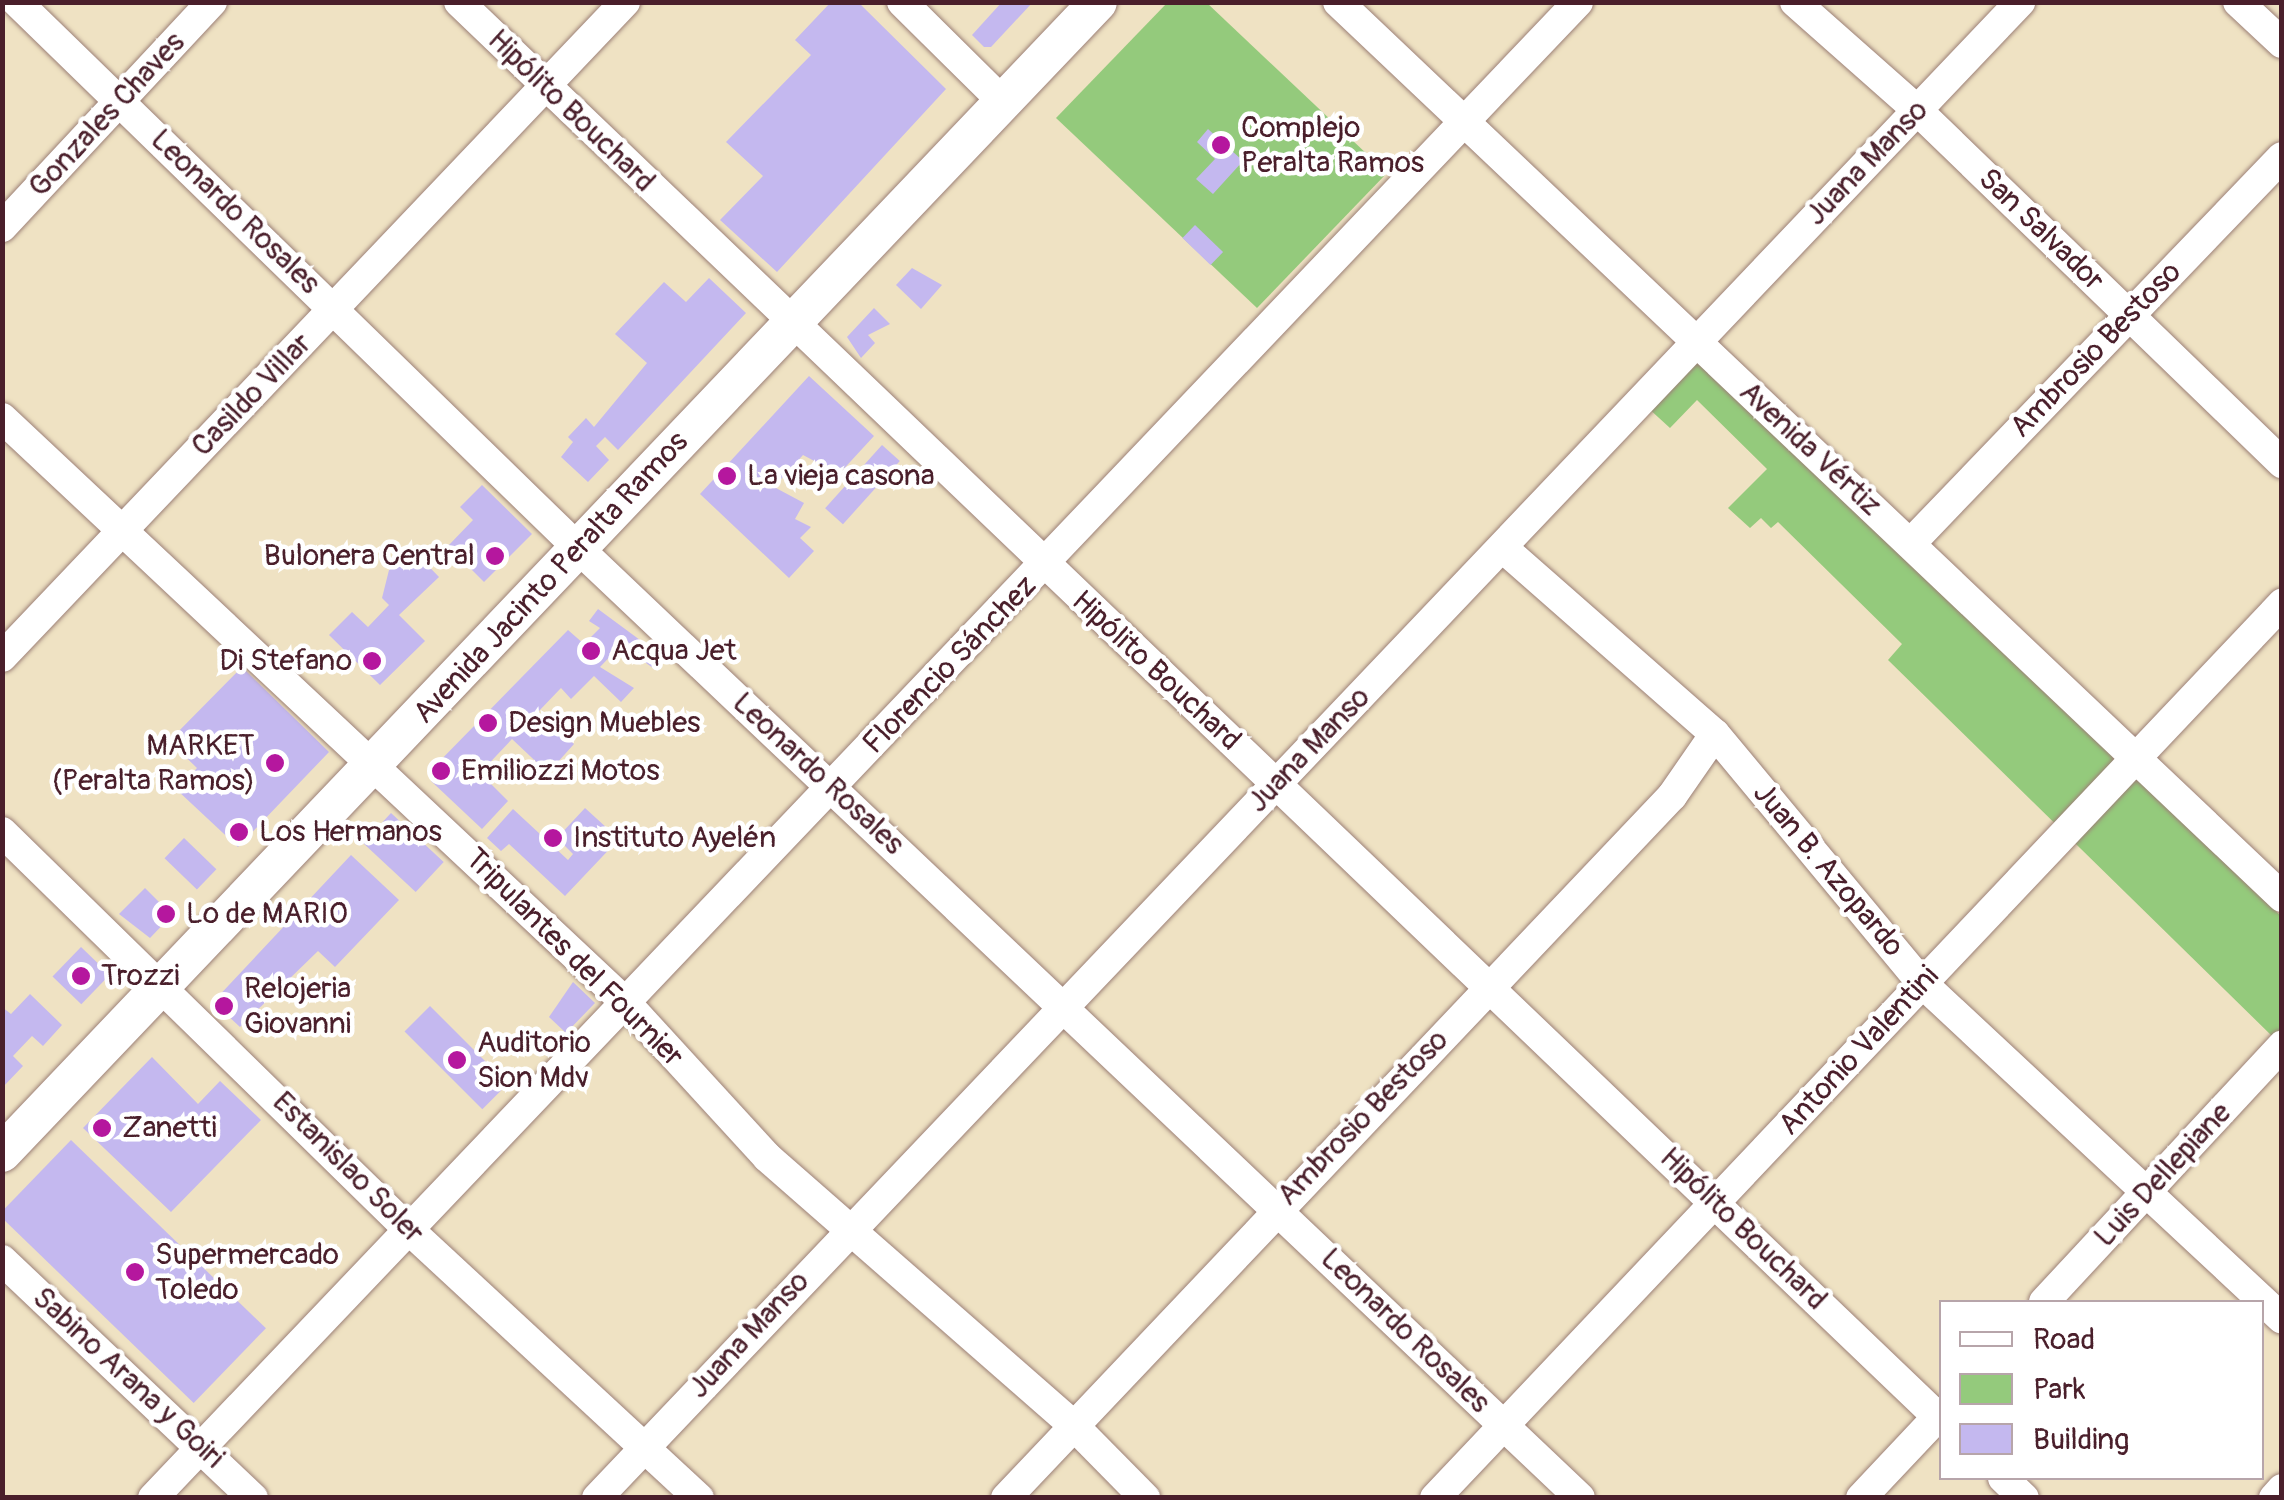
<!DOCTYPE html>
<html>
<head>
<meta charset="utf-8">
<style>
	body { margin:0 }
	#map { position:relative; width:2284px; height:1500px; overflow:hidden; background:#efe2c3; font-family:Pangolin,sans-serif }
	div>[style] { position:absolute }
	.green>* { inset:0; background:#94ca7c }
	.building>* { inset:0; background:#c4b8ef; transform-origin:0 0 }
	.roads { filter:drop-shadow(0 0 2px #9c8077) drop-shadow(0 0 2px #9c8077) }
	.minor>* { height:30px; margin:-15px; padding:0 15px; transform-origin:15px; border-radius:15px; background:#fff }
	.major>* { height:38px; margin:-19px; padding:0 19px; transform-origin:19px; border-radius:19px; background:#fff }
	.dots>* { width:28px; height:28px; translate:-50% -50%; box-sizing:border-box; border:5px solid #fff; border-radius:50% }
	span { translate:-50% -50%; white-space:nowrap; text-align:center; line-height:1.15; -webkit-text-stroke:9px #fff; paint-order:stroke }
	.street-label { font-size:30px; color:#4a1f2b }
	.poi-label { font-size:30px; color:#4a1f2b }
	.left { translate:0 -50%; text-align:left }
	.right { translate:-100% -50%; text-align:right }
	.frame { position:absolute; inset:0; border:5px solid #4a1f2b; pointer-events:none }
	.legend { position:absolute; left:1939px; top:1300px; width:325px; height:180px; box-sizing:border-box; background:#fff; border:2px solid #b7a5aa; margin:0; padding:12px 18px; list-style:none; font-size:30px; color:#4a1f2b }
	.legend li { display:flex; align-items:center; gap:20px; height:50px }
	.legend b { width:50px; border:2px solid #b7a5aa }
</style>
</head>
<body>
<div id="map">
	<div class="green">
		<i style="clip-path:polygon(1167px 3px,1207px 3px,1387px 173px,1257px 308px,1056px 118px)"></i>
		<i style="clip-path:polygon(1696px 358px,2281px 916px,2281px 1028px,2273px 1037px,1888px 660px,1902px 644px,1778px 522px,1771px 528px,1761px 518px,1750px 528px,1728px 508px,1767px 469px,1697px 400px,1670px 428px,1647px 407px)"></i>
	</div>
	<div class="building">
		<i style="clip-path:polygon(831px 2px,858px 2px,946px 89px,777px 272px,720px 220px,763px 176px,726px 142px,811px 55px,795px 40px)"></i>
		<i style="clip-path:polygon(1002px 2px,1033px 2px,991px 47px,984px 47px,972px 35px)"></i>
		<i style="clip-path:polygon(1208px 129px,1243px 161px,1213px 194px,1196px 179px,1215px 159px,1197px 142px)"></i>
		<i style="left:1195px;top:225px;width:39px;height:18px;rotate:44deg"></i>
		<i style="clip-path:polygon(912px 268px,942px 285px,921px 309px,896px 285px)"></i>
		<i style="clip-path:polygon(709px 278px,746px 313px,618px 450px,605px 437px,596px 446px,609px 460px,588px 482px,561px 457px,573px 442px,568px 437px,586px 418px,594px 427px,647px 363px,615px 334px,664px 282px,686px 302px)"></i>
		<i style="clip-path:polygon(874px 308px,890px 324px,868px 335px,875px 343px,861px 358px,847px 337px)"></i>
		<i style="clip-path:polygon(809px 376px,874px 436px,839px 474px,803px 455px,774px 487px,804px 503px,795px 519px,811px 527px,800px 538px,814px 551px,789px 578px,700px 494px)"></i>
		<i style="left:882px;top:445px;width:24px;height:85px;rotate:42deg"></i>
		<i style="clip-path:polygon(482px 485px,532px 534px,484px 582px,448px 546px,473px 520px,460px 507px)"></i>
		<i style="clip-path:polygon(411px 548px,439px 577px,399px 615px,425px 641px,380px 685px,329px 635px,352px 612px,368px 627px,389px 605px,382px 598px,389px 570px)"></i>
		<i style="clip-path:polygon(598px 609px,663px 657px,653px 668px,621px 645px,600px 667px,634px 688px,621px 702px,594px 676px,571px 699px,561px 688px,538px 712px,574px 744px,548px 773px,512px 739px,480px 773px,508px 801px,482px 829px,431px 781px,430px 771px,568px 630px,584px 644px,600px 628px,589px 621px)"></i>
		<i style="clip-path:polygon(242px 667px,329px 752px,238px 847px,177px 790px,197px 768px,169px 741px)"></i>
		<i style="clip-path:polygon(585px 808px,619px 839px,565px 896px,509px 844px,501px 851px,487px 838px,513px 809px,568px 860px,573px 854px,557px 838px)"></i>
		<i style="left:391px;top:813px;width:72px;height:41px;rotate:43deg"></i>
		<i style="left:184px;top:838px;width:45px;height:28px;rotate:44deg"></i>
		<i style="clip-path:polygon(351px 855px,399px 900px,335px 967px,318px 951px,240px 1027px,213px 1002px)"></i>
		<i style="clip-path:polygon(145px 888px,172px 915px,150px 938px,119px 914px)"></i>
		<i style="left:81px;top:947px;width:40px;height:41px;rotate:44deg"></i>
		<i style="clip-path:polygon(573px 982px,595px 1003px,566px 1033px,549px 1017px)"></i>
		<i style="clip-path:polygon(30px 994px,62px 1025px,43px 1046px,32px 1036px,13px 1056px,23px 1066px,2px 1088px,2px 1007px,11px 1014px)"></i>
		<i style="left:430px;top:1006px;width:110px;height:36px;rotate:45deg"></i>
		<i style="clip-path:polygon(152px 1057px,198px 1104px,220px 1081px,261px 1120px,171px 1212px,83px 1128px)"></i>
		<i style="left:71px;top:1140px;width:271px;height:104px;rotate:44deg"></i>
	</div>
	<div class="roads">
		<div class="minor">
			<i style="left:17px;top:2px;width:784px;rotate:44.23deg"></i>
			<i style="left:579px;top:549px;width:1379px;rotate:43.47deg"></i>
			<i style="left:459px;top:2px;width:2053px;rotate:43.74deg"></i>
			<i style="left:902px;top:2px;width:142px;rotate:44.7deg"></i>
			<i style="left:1338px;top:2px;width:1301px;rotate:43.47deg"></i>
			<i style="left:1795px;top:2px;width:163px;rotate:41.5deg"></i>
			<i style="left:1917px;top:110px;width:508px;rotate:44.04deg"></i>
			<i style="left:2238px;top:2px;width:60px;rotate:43deg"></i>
			<i style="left:2px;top:227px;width:308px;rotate:-47deg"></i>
			<i style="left:2px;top:418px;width:855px;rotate:43.15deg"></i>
			<i style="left:626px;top:1003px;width:209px;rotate:47.5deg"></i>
			<i style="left:767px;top:1157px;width:410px;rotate:41.2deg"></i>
			<i style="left:1075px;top:1427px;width:100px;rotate:45.4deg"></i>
			<i style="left:1911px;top:543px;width:535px;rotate:-46.14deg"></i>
			<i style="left:1503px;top:548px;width:282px;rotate:41.3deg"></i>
			<i style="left:1715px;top:734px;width:324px;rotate:50.3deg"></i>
			<i style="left:1922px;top:983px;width:492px;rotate:43deg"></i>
			<i style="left:2px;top:657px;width:904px;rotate:-46.43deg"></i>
			<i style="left:2px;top:832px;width:566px;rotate:44.36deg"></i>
			<i style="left:407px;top:1228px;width:398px;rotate:42.8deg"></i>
			<i style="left:2px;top:1260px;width:346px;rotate:43.5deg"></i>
			<i style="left:2044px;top:1302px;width:350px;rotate:-47.1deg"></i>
			<i style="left:2003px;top:1478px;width:29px;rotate:44deg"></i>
			<i style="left:153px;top:1498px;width:2066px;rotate:-46.39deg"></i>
			<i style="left:597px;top:1498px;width:2065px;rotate:-46.43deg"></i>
			<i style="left:1006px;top:1498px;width:968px;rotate:-46.51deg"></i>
			<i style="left:1672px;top:796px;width:75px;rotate:-55.3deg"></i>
			<i style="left:1435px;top:1498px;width:1232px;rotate:-46.55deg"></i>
			<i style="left:1861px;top:1498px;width:118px;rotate:-46.7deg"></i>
			<i style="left:2274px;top:1498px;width:12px;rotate:-48deg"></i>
		</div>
		<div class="major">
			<i style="left:2px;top:1153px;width:1589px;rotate:-46.4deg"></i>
		</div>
	</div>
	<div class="dots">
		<i style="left:1221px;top:145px;background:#b5179e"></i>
		<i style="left:727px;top:476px;background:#b5179e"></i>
		<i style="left:495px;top:556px;background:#b5179e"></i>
		<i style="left:591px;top:651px;background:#b5179e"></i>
		<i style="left:372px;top:661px;background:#b5179e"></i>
		<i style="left:488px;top:723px;background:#b5179e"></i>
		<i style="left:275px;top:763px;background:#b5179e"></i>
		<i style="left:441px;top:771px;background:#b5179e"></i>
		<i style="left:239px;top:832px;background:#b5179e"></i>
		<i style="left:553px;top:838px;background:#b5179e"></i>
		<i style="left:166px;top:914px;background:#b5179e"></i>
		<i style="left:81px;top:976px;background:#b5179e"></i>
		<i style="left:224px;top:1006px;background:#b5179e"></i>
		<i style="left:457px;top:1060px;background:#b5179e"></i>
		<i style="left:102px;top:1128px;background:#b5179e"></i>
		<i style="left:135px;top:1272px;background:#b5179e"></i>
	</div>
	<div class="street-label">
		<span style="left:571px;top:111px;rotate:44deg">Hipólito Bouchard</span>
		<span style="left:107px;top:115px;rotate:-47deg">Gonzales Chaves</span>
		<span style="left:1867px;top:163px;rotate:-46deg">Juana Manso</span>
		<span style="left:235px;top:212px;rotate:44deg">Leonardo Rosales</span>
		<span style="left:2041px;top:230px;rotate:44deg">San Salvador</span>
		<span style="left:2096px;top:350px;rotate:-46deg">Ambrosio Bestoso</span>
		<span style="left:252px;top:395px;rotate:-46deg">Casildo Villar</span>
		<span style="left:1810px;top:449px;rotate:43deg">Avenida Vértiz</span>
		<span style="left:551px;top:578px;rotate:-47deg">Avenida Jacinto Peralta Ramos</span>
		<span style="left:950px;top:665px;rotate:-46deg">Florencio Sánchez</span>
		<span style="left:1156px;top:671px;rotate:43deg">Hipólito Bouchard</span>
		<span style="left:1309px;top:750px;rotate:-46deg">Juana Manso</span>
		<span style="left:818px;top:774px;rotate:43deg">Leonardo Rosales</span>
		<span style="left:1828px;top:870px;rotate:50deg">Juan B. Azopardo</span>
		<span style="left:574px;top:958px;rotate:45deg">Tripulantes del Fournier</span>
		<span style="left:1859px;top:1051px;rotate:-47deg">Antonio Valentini</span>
		<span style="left:1363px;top:1118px;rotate:-46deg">Ambrosio Bestoso</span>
		<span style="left:348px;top:1168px;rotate:45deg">Estanislao Soler</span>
		<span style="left:2163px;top:1175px;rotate:-47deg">Luis Dellepiane</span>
		<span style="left:1743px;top:1229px;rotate:44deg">Hipólito Bouchard</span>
		<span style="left:1405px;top:1331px;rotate:44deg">Leonardo Rosales</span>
		<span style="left:749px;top:1335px;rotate:-47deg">Juana Manso</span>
		<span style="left:128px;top:1378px;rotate:43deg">Sabino Arana y Goiri</span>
	</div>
	<div class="poi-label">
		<span class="left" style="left:1241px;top:145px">Complejo<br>Peralta Ramos</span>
		<span class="left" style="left:747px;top:476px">La vieja casona</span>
		<span class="right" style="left:475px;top:556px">Bulonera Central</span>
		<span class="left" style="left:611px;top:651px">Acqua Jet</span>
		<span class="right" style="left:352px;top:661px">Di Stefano</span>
		<span class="left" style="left:508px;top:723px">Design Muebles</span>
		<span class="right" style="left:255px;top:763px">MARKET<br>(Peralta Ramos)</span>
		<span class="left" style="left:461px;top:771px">Emiliozzi Motos</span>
		<span class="left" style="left:259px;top:832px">Los Hermanos</span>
		<span class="left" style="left:573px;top:838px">Instituto Ayelén</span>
		<span class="left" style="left:186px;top:914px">Lo de MARIO</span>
		<span class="left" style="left:101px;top:976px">Trozzi</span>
		<span class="left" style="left:244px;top:1006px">Relojeria<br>Giovanni</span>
		<span class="left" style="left:477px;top:1060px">Auditorio<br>Sion Mdv</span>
		<span class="left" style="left:122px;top:1128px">Zanetti</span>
		<span class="left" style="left:155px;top:1272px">Supermercado<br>Toledo</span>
	</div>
	<div class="frame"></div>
	<ul class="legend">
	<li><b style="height:12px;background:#fff"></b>Road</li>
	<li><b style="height:28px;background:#94ca7c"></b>Park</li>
	<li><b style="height:28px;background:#c4b8ef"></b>Building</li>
	</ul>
</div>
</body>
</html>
